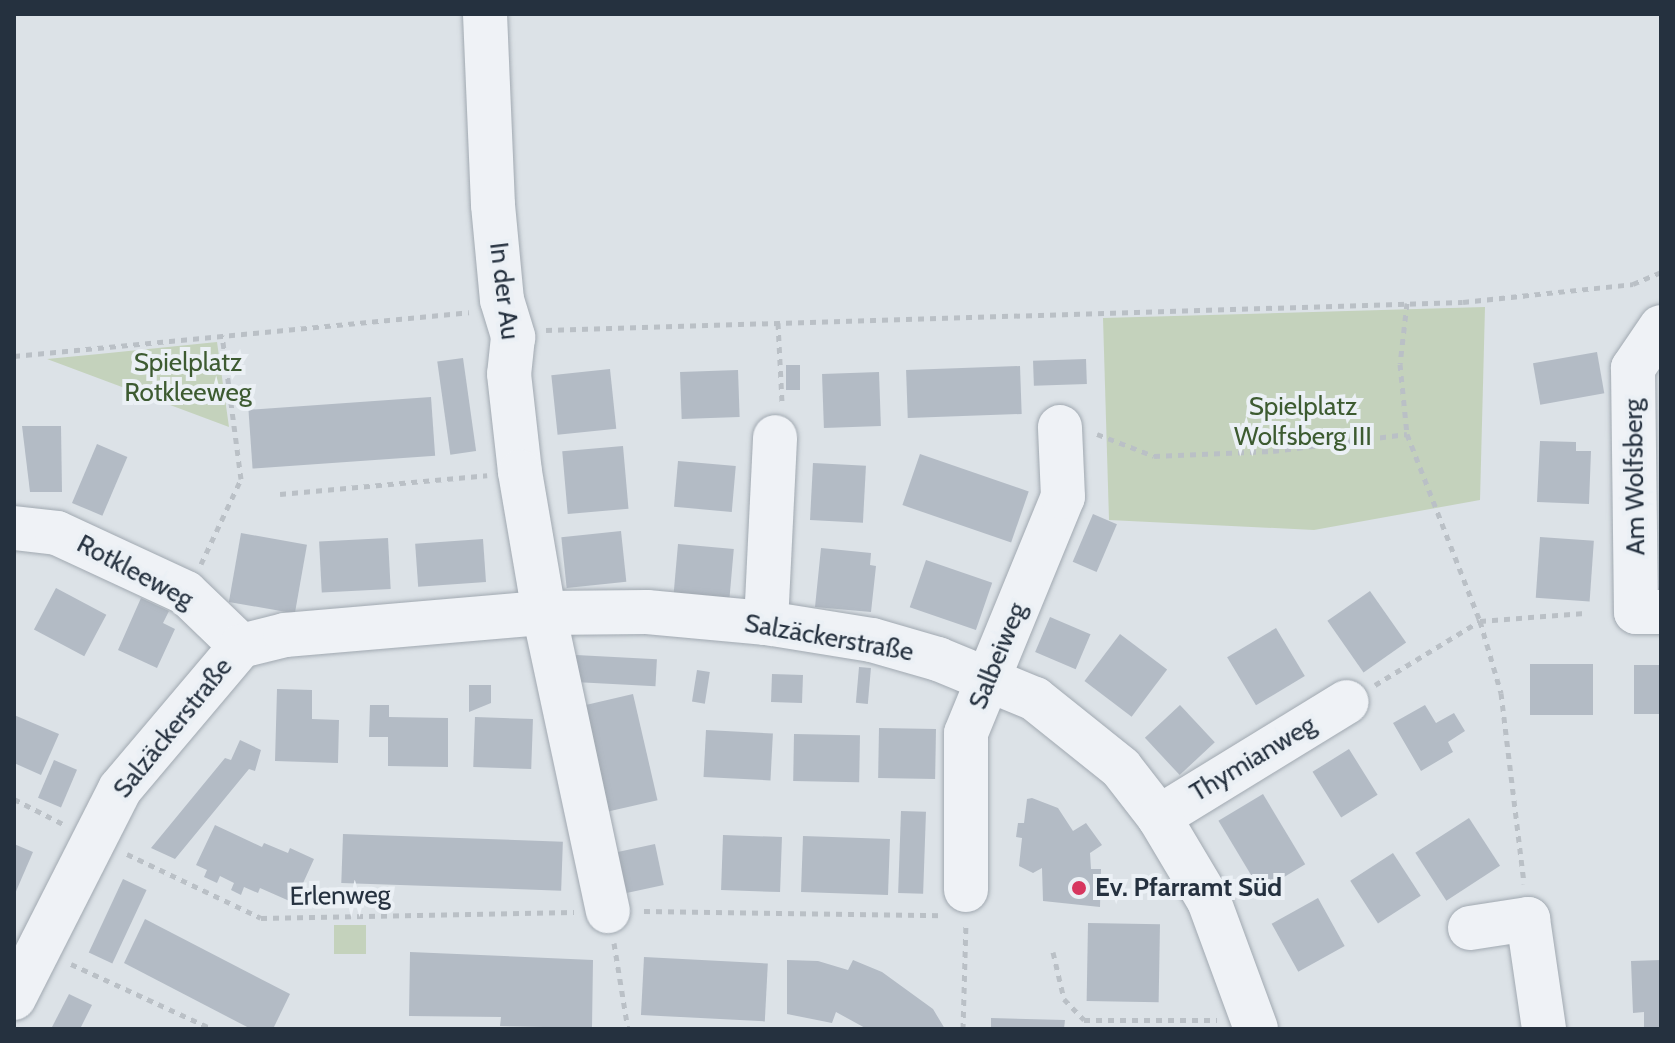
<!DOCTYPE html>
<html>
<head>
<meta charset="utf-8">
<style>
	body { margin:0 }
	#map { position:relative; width:1675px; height:1043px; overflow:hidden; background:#dce2e7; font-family:Cabin,sans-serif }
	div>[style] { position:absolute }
	.green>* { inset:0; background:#c4d2bc; transform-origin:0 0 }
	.building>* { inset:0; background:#b3bbc5; transform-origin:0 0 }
	.path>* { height:5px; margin-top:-2.5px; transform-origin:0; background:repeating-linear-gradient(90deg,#bac0c6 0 6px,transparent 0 12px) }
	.roads { filter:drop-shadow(0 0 2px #a1a9b1) drop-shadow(0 0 2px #a1a9b1) }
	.minor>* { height:44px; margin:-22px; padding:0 22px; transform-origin:22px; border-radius:22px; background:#eff2f6 }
	.dots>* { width:22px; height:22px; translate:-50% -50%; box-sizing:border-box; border:4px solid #ebf0f5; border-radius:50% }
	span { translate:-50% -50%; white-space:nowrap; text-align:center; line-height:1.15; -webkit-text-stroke:8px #ebf0f5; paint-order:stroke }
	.street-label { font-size:26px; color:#25313f }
	.park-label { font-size:26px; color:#3d5b31 }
	.poi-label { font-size:26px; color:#25313f; font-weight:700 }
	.left { translate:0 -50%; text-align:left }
	.frame { position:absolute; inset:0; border:16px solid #25313f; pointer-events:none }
</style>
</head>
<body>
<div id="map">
	<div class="green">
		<i style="clip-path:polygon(1485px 307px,1480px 500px,1314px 530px,1109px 520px,1103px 318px)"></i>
		<i style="clip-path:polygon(217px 342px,229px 427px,47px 359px,99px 354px)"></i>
		<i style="left:334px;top:925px;width:32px;height:29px"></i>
	</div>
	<div class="building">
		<i style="left:1597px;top:352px;width:42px;height:65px;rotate:80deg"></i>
		<i style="left:463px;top:358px;width:94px;height:26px;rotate:82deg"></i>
		<i style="left:1086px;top:359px;width:25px;height:53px;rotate:88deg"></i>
		<i style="left:786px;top:365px;width:14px;height:25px"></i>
		<i style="left:1020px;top:366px;width:48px;height:114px;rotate:88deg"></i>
		<i style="left:610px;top:369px;width:60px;height:59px;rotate:84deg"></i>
		<i style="left:738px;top:370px;width:47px;height:58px;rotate:88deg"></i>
		<i style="left:879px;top:372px;width:54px;height:57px;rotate:88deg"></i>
		<i style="left:431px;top:397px;width:59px;height:183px;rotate:86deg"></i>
		<i style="clip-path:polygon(22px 426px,61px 426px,62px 492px,30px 492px)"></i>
		<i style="clip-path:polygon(1540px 441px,1576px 442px,1576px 451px,1591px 451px,1589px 504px,1537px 502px)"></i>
		<i style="left:97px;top:444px;width:33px;height:64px;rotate:23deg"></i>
		<i style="left:623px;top:446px;width:63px;height:61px;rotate:85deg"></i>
		<i style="left:920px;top:454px;width:115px;height:54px;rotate:19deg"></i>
		<i style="left:678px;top:461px;width:58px;height:46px;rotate:5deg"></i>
		<i style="left:813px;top:463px;width:53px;height:57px;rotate:3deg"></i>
		<i style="left:1093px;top:514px;width:26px;height:52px;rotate:23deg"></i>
		<i style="left:621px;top:531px;width:51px;height:60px;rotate:84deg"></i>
		<i style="left:241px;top:533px;width:67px;height:70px;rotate:10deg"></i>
		<i style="left:1540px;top:537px;width:54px;height:61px;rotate:4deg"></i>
		<i style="left:388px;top:538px;width:51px;height:69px;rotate:87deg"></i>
		<i style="left:483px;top:539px;width:43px;height:68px;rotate:86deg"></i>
		<i style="left:678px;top:544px;width:56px;height:54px;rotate:5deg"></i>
		<i style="clip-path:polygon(821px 548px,871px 553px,870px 565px,876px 566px,871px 612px,815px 607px)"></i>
		<i style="left:926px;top:560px;width:70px;height:50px;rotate:19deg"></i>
		<i style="left:56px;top:588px;width:57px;height:47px;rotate:28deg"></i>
		<i style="left:1370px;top:591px;width:63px;height:52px;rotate:55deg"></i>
		<i style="clip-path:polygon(141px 598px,169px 611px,163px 623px,175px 629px,157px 668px,118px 650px)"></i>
		<i style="left:1050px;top:617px;width:44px;height:38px;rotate:23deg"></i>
		<i style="left:1276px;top:628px;width:56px;height:57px;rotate:59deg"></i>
		<i style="left:1120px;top:634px;width:59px;height:59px;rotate:37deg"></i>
		<i style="left:576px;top:655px;width:81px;height:27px;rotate:3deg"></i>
		<i style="left:1530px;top:664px;width:63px;height:51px"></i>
		<i style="left:1634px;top:665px;width:27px;height:49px"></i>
		<i style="left:859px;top:667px;width:12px;height:36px;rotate:5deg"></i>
		<i style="left:697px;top:670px;width:13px;height:32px;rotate:9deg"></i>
		<i style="left:772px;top:674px;width:31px;height:28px;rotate:2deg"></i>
		<i style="clip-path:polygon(469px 685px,491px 685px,491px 703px,469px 712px)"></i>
		<i style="clip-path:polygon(277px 689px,312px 690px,312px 719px,339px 720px,338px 763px,275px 761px)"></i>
		<i style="left:633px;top:694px;width:109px;height:54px;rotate:77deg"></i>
		<i style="clip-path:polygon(370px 705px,389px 705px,389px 717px,448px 718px,448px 767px,388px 766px,388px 737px,369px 737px)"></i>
		<i style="left:1180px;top:705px;width:51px;height:48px;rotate:47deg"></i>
		<i style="clip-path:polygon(1425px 705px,1436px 723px,1454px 713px,1465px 731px,1448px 742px,1453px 752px,1421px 771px,1393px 723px)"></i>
		<i style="clip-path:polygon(14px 715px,59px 734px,41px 775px,14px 763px)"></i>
		<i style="left:475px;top:717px;width:58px;height:50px;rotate:2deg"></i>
		<i style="left:879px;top:728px;width:57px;height:50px;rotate:1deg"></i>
		<i style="left:706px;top:730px;width:67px;height:47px;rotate:3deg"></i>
		<i style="left:794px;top:734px;width:66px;height:47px;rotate:1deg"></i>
		<i style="clip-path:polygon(240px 740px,261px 750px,255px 771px,249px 769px,175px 859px,151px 848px,225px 758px,231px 760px)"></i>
		<i style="left:1349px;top:749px;width:54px;height:43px;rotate:58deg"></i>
		<i style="left:54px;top:760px;width:25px;height:41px;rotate:23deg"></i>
		<i style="left:1263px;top:794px;width:82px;height:52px;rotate:59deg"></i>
		<i style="clip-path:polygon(1032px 798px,1058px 808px,1073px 831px,1086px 823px,1102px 845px,1090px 853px,1091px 869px,1101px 869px,1100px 907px,1043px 901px,1042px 868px,1033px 873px,1019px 866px,1022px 838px,1016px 837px,1018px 823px,1024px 823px,1027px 799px)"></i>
		<i style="left:901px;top:811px;width:25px;height:82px;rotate:2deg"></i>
		<i style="left:1469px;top:818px;width:57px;height:64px;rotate:57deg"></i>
		<i style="clip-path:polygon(215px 825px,262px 847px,264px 843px,288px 853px,290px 848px,314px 859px,294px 903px,260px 888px,258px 893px,244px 887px,241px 895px,231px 890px,234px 883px,220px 876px,217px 883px,204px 877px,207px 870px,196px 865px)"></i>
		<i style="left:343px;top:834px;width:220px;height:49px;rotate:2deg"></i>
		<i style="left:723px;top:835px;width:59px;height:55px;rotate:2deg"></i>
		<i style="left:803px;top:836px;width:87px;height:56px;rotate:2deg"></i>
		<i style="clip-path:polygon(14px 844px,33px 852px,14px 896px)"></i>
		<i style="left:655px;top:844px;width:42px;height:44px;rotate:78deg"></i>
		<i style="left:1393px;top:853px;width:51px;height:51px;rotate:57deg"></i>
		<i style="left:123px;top:879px;width:26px;height:81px;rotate:25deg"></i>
		<i style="left:1318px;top:898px;width:55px;height:53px;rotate:61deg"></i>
		<i style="clip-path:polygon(145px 919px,290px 994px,273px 1029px,251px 1029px,124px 963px)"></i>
		<i style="left:1088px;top:923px;width:72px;height:78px;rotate:1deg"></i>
		<i style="clip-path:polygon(410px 952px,593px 960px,592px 1028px,500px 1026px,501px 1017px,409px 1016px)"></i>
		<i style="left:644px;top:957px;width:124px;height:58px;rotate:3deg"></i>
		<i style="clip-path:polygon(787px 960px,818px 961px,848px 970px,853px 960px,882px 972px,933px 1009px,945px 1029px,867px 1029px,836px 1012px,832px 1023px,787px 1014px)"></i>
		<i style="clip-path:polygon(1661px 960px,1661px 1029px,1644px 1029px,1644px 1012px,1633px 1013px,1631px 961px)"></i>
		<i style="clip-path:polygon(69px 994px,92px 1005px,80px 1029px,51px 1029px)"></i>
		<i style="clip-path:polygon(991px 1018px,1065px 1020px,1064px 1029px,991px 1029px)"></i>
	</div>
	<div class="path">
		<i style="left:1407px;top:303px;width:61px;rotate:96.5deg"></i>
		<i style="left:1400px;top:364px;width:70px;rotate:84.3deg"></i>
		<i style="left:1407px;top:434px;width:201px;rotate:68.7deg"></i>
		<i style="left:1480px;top:621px;width:75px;rotate:73.7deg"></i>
		<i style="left:1501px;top:693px;width:192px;rotate:83.1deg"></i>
		<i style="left:778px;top:323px;width:79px;rotate:87.1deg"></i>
		<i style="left:546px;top:330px;width:917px;rotate:-1.75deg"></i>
		<i style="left:1463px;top:302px;width:171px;rotate:-6deg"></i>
		<i style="left:1633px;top:284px;width:30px;rotate:-23deg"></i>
		<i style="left:14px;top:356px;width:457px;rotate:-5.5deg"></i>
		<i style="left:1097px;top:434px;width:61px;rotate:21.1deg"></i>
		<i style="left:1154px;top:456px;width:119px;rotate:-2.4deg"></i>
		<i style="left:1273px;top:451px;width:135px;rotate:-7.2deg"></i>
		<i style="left:280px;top:494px;width:208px;rotate:-5.2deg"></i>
		<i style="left:201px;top:564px;width:94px;rotate:-64.8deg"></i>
		<i style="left:241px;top:479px;width:145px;rotate:-97.5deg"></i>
		<i style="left:1375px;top:685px;width:123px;rotate:-31.4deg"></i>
		<i style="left:1480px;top:621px;width:105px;rotate:-4.4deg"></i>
		<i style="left:14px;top:799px;width:55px;rotate:27deg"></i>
		<i style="left:127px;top:854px;width:148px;rotate:25.5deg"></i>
		<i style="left:261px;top:918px;width:313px;rotate:-1.1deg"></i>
		<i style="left:644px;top:911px;width:298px;rotate:0.8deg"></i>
		<i style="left:614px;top:943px;width:87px;rotate:80.8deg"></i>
		<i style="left:1053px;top:952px;width:48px;rotate:76.8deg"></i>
		<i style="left:1064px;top:999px;width:29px;rotate:46deg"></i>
		<i style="left:1084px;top:1020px;width:133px"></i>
		<i style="left:71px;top:964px;width:155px;rotate:24.7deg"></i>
		<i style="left:963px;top:1029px;width:106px;rotate:-88.4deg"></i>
	</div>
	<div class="roads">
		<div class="minor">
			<i style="left:485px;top:14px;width:191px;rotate:87.6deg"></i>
			<i style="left:493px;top:205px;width:95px;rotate:84.6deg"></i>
			<i style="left:502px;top:300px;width:39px;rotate:73deg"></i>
			<i style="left:513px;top:337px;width:37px;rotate:96deg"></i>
			<i style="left:509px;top:374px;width:99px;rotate:83.6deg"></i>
			<i style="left:520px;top:472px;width:143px;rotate:80.3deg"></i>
			<i style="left:544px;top:613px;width:305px;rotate:77.9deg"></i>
			<i style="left:1661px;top:327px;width:50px;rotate:124.3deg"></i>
			<i style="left:1633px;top:368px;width:244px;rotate:89.3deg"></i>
			<i style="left:1636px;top:612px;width:25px"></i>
			<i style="left:14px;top:528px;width:43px;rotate:6.6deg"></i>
			<i style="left:57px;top:533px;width:142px;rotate:24.9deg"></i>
			<i style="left:186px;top:593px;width:76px;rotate:43.9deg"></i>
			<i style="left:766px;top:623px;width:186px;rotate:-87.2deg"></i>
			<i style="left:1159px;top:817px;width:220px;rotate:-31.5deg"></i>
			<i style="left:966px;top:890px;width:157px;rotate:-90deg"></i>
			<i style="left:966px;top:733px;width:255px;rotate:-67.7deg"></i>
			<i style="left:1063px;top:497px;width:70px;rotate:-92.5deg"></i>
			<i style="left:1470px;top:928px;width:59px;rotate:-8.8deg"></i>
			<i style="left:1528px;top:919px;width:111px;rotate:81.7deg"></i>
			<i style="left:14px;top:998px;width:234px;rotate:-63.1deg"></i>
			<i style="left:120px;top:789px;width:187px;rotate:-49.8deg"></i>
			<i style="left:241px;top:646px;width:45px;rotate:-14deg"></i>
			<i style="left:285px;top:635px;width:260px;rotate:-4.9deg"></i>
			<i style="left:544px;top:613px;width:103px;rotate:-0.6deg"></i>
			<i style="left:647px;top:612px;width:120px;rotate:5.3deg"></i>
			<i style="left:766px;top:623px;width:107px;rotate:9.1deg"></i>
			<i style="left:872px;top:640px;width:69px;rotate:16.1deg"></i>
			<i style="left:938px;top:659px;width:105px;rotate:22.4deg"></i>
			<i style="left:1035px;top:699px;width:110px;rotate:38.7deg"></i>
			<i style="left:1121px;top:768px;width:62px;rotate:52.2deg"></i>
			<i style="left:1159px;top:817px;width:98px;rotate:59.2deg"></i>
			<i style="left:1209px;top:901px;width:136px;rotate:69.8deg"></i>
		</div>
	</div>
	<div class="dots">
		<i style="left:1079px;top:888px;background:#d7365f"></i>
	</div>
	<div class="street-label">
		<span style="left:504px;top:291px;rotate:83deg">In der Au</span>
		<span style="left:1635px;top:477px;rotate:-91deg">Am Wolfsberg</span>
		<span style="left:135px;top:572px;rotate:28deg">Rotkleeweg</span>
		<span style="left:829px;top:638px;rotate:10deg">Salzäckerstraße</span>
		<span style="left:998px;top:656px;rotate:-68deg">Salbeiweg</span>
		<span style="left:173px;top:728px;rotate:-51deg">Salzäckerstraße</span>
		<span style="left:1253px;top:759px;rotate:-31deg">Thymianweg</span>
		<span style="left:340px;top:896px;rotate:-1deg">Erlenweg</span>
	</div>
	<div class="park-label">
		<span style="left:188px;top:378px">Spielplatz<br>Rotkleeweg</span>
		<span style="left:1303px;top:422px">Spielplatz<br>Wolfsberg III</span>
	</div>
	<div class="poi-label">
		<span class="left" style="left:1095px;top:888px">Ev. Pfarramt Süd</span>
	</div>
	<div class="frame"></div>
</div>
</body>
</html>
